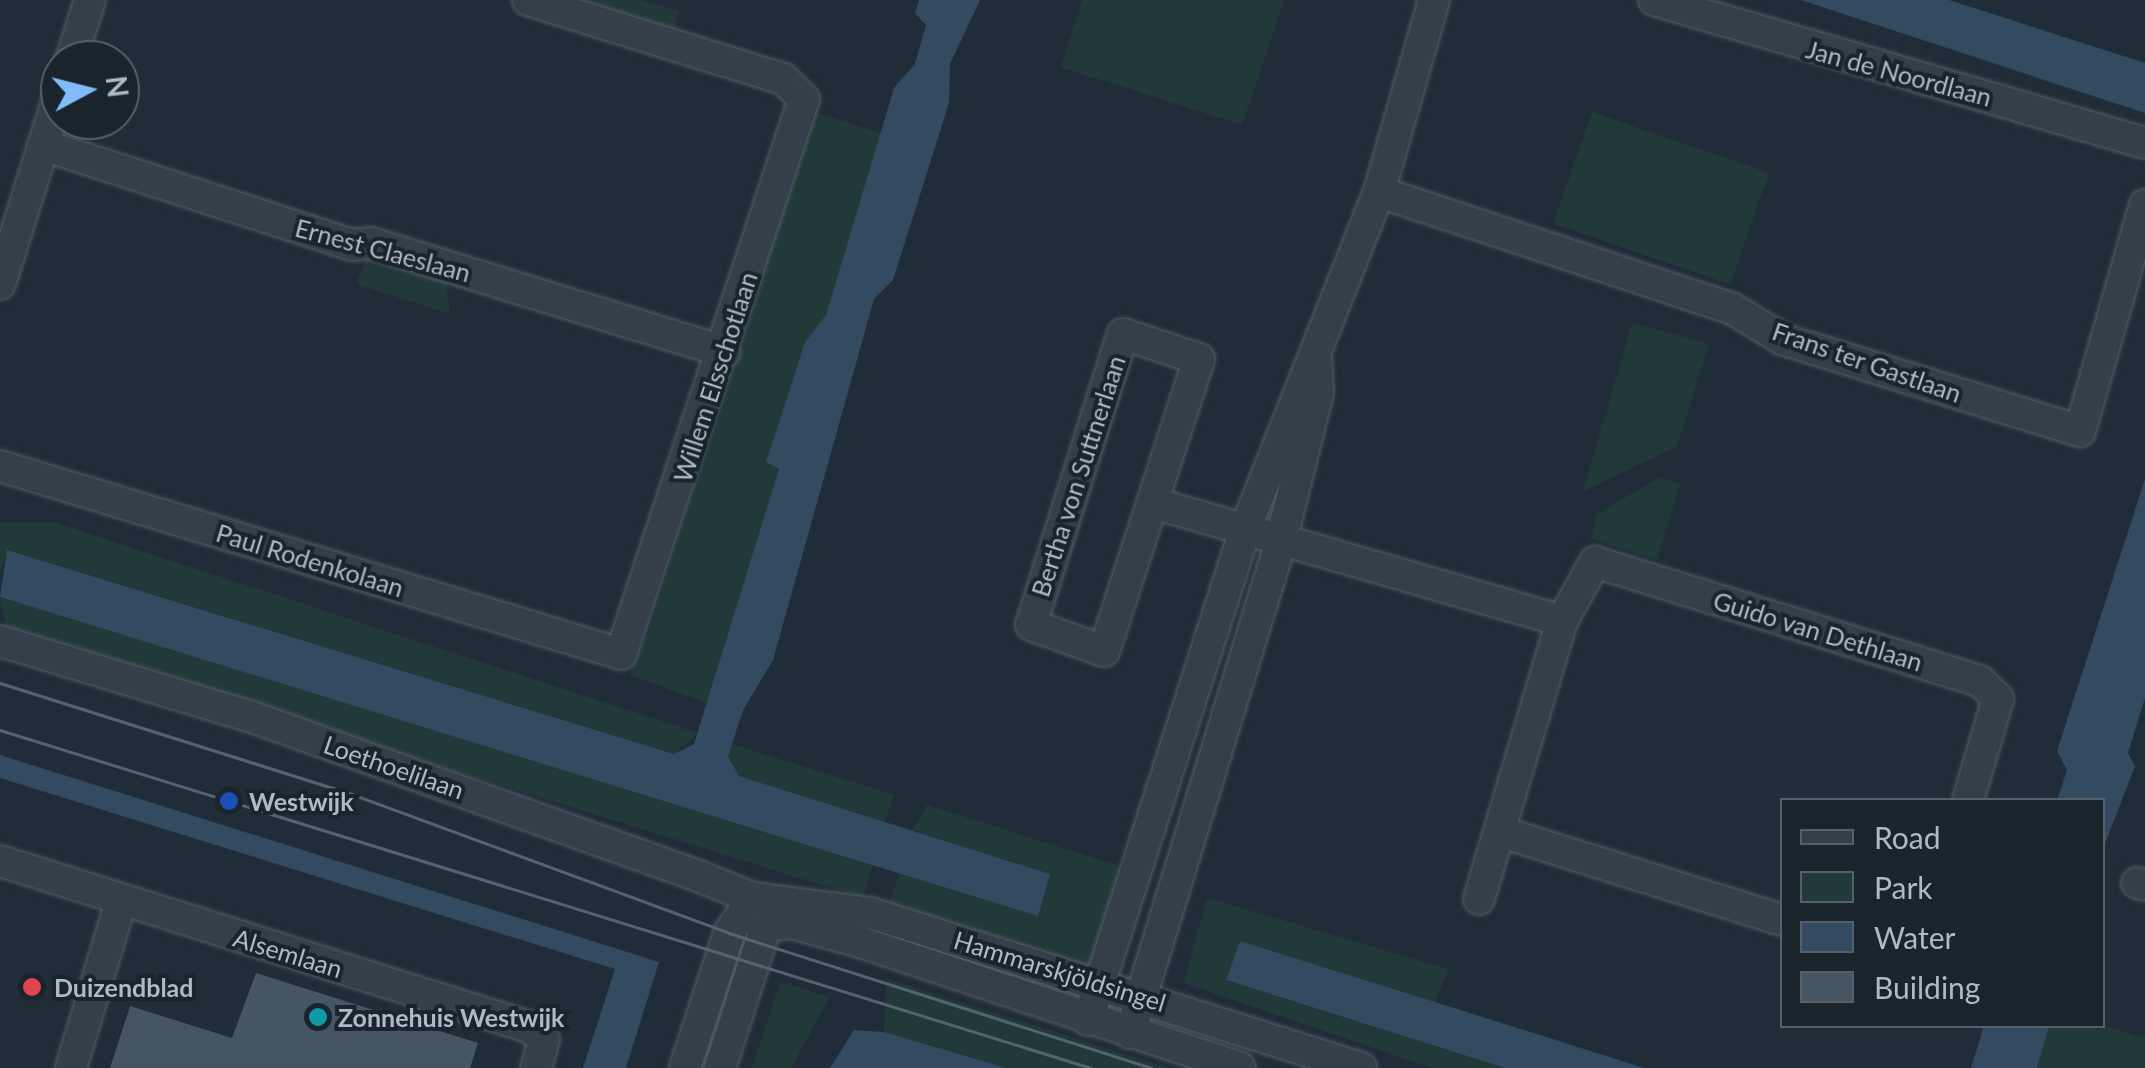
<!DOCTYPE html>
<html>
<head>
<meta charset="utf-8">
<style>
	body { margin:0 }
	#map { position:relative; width:2145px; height:1068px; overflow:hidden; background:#202d38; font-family:Lato,sans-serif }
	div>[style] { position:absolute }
	.green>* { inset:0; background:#223939; transform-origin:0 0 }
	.water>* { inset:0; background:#334b60 }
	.building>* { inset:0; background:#465562 }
	.roads { filter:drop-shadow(0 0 2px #515d66) drop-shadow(0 0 2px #515d66) }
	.minor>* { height:30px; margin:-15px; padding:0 15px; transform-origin:15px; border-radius:15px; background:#343f49 }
	.tram>* { height:2.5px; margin:-1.25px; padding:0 1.25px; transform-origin:1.25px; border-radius:1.25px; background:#556370 }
	.dots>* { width:28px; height:28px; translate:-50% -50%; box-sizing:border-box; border:5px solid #19242d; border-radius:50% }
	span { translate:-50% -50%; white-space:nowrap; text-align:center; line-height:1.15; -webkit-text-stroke:8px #19242d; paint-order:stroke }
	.street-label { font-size:25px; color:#aebac5 }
	.poi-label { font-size:25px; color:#aebac5; font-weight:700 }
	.left { translate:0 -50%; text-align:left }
	.legend { position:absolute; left:1780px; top:798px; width:325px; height:230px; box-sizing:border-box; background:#19242d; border:2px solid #55606a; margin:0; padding:12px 18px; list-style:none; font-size:30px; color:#aebac5 }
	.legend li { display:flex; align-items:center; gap:20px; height:50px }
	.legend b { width:50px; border:2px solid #55606a }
	.north { position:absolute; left:40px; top:40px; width:100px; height:100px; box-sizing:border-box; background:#19242d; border:2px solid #55606a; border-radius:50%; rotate:83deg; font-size:28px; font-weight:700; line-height:40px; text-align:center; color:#aebac5 }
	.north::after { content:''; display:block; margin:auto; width:35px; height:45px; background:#7fbcf9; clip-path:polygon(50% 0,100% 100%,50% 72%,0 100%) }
</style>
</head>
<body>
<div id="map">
	<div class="green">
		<i style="clip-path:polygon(576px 0,641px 0,679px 11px,673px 32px)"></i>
		<i style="clip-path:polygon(1082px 0,1284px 0,1242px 125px,1061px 67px)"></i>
		<i style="clip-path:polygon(810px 111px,881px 133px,826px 315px,805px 342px,766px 462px,779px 469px,709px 704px,630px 675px,632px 662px,649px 632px)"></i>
		<i style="left:1592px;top:112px;width:187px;height:118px;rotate:19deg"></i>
		<i style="clip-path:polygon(371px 250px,446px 280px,450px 314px,356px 284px)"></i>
		<i style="clip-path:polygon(1632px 323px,1709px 344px,1677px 446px,1583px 492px)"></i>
		<i style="clip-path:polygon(1660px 477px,1680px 484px,1657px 560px,1591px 539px,1597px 514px)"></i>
		<i style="clip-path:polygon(0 523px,56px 523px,698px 733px,675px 754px,8px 550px,0 572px)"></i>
		<i style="clip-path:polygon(0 597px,873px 864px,863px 898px,7px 631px)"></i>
		<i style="clip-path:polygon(732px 744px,894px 795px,885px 822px,739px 776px,728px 756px)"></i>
		<i style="clip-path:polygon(927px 805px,1126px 868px,1090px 972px,888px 905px,900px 873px,1037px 915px,1049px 874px,912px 830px)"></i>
		<i style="clip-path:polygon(1207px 898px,1448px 969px,1435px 1002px,1240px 942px,1227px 981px,1505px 1068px,1432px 1068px,1184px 983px)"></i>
		<i style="clip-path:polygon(887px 979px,1169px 1068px,991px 1068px,884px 1032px)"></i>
		<i style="clip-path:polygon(780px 982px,830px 997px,791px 1068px,752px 1068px)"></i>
		<i style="clip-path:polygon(2103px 1025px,2145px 1038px,2145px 1068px,2037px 1068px,2049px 1026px)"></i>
	</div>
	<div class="water">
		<i style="clip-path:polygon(919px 0,980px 0,950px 64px,949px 103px,893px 280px,874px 299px,773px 660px,743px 710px,728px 756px,739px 776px,1050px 874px,1038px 916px,0 597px,7px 550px,674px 754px,694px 744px,779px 469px,766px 462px,805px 342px,826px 315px,894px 88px,915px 64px,926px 25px,915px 13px)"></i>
		<i style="clip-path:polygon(1801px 0,1949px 0,2145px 63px,2145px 113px)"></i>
		<i style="clip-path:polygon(2145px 479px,2145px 698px,2128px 753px,2135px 766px,2103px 849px,2102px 800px,2057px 800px,2067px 770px,2057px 751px)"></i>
		<i style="clip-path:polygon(0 755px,659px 962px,626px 1068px,583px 1068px,615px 969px,0 778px)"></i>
		<i style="clip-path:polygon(1240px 941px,1435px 1002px,1644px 1068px,1505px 1068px,1226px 980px)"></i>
		<i style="clip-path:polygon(1984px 1026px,2049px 1026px,2037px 1068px,1971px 1068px)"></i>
		<i style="clip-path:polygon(854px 1030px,884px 1032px,1006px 1068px,830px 1068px)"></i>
	</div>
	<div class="building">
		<i style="clip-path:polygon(256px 973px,478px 1043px,470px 1068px,110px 1068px,130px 1006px,232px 1038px)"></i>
	</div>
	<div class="roads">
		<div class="minor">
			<i style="left:1654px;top:0;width:511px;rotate:16.24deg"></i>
			<i style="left:71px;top:60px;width:63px;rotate:-72.4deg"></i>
			<i style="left:43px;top:145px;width:325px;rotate:17.9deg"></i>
			<i style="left:352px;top:245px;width:19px;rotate:-6deg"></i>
			<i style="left:371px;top:243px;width:370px;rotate:17.1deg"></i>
			<i style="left:1379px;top:192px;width:373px;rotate:18.3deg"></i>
			<i style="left:1733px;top:309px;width:57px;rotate:31.5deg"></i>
			<i style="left:1782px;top:339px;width:312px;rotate:17.2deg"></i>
			<i style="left:2080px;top:431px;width:235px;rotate:-74deg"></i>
			<i style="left:0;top:284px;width:200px;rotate:-72.6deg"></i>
			<i style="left:1123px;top:334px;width:80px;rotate:18.2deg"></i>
			<i style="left:1199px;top:359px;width:307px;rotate:108deg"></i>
			<i style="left:1104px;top:651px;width:77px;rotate:-160.4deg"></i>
			<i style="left:1031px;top:625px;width:305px;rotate:-72.5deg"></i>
			<i style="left:0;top:466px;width:649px;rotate:16.84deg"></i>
			<i style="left:621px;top:654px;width:584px;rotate:-71.75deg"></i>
			<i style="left:804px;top:99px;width:29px;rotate:-136deg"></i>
			<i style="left:783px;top:79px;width:267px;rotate:-162.8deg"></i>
			<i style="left:1157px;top:504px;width:422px;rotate:16.1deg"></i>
			<i style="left:0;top:641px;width:260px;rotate:16.8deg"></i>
			<i style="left:249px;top:716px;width:482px;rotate:19.6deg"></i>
			<i style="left:703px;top:878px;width:54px;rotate:21.8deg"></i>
			<i style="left:753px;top:898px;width:31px;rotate:65deg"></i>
			<i style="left:1501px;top:832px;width:294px;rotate:17.4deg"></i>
			<i style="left:0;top:861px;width:554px;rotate:17.42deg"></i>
			<i style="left:529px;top:1027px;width:19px;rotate:39deg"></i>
			<i style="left:544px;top:1039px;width:30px;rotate:105deg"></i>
			<i style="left:2137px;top:883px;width:8px;rotate:14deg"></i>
			<i style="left:1479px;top:899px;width:290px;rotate:-73.4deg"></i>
			<i style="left:1562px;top:621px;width:68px;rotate:-60.8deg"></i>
			<i style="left:1595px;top:562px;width:403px;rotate:17.2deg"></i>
			<i style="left:1980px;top:681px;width:25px;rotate:45deg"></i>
			<i style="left:1998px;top:699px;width:105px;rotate:106.5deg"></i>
			<i style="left:766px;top:926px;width:26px;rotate:-7deg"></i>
			<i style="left:792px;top:923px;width:71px;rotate:15.6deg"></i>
			<i style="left:860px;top:942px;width:400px;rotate:18.3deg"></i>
			<i style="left:1088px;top:1020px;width:515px;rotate:-72.23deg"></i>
			<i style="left:1245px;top:530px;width:364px;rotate:-68.4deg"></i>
			<i style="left:1379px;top:192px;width:200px;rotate:-74deg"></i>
			<i style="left:1130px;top:1033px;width:515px;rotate:-72.94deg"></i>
			<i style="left:1281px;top:541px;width:153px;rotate:-76deg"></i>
			<i style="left:1318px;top:393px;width:33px;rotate:-93deg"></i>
			<i style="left:71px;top:1068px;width:174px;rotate:-73.3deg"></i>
			<i style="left:685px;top:1068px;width:142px;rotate:-71.9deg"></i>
			<i style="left:729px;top:933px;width:42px;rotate:-55.6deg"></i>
			<i style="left:753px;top:898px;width:118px;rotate:7.3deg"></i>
			<i style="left:870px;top:913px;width:515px;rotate:17.52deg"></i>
			<i style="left:720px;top:1068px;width:149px;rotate:-72.1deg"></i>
		</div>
	</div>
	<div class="tram">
		<i style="left:0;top:683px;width:369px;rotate:17.5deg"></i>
		<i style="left:352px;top:794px;width:402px;rotate:20.2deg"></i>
		<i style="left:729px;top:933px;width:443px;rotate:17.7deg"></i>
		<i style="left:0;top:730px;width:1142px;rotate:17.21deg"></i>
	</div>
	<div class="dots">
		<i style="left:229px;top:801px;background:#1a4fb4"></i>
		<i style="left:32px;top:987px;background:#e0444e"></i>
		<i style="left:318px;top:1017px;background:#0f9aa8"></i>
	</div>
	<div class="street-label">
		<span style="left:1899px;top:73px;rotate:15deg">Jan de Noordlaan</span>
		<span style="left:383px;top:250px;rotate:15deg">Ernest Claeslaan</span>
		<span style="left:1867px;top:362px;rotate:19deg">Frans ter Gastlaan</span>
		<span style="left:715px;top:377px;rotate:-72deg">Willem Elsschotlaan</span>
		<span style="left:1078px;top:476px;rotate:-72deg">Bertha von Suttnerlaan</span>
		<span style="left:310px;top:560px;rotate:17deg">Paul Rodenkolaan</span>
		<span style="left:1818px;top:631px;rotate:17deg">Guido van Dethlaan</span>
		<span style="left:394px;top:767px;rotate:19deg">Loethoelilaan</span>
		<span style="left:288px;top:953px;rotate:17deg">Alsemlaan</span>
		<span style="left:1060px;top:971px;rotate:17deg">Hammarskjöldsingel</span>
	</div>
	<div class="poi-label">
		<span class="left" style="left:249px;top:801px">Westwijk</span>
		<span class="left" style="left:54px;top:987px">Duizendblad</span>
		<span class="left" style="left:338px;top:1017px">Zonnehuis Westwijk</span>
	</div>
	<ul class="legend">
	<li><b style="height:12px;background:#343f49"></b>Road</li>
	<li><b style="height:28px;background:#223939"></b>Park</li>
	<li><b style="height:28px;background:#334b60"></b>Water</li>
	<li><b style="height:28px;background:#465562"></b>Building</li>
	</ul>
	<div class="north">N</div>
</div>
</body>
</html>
